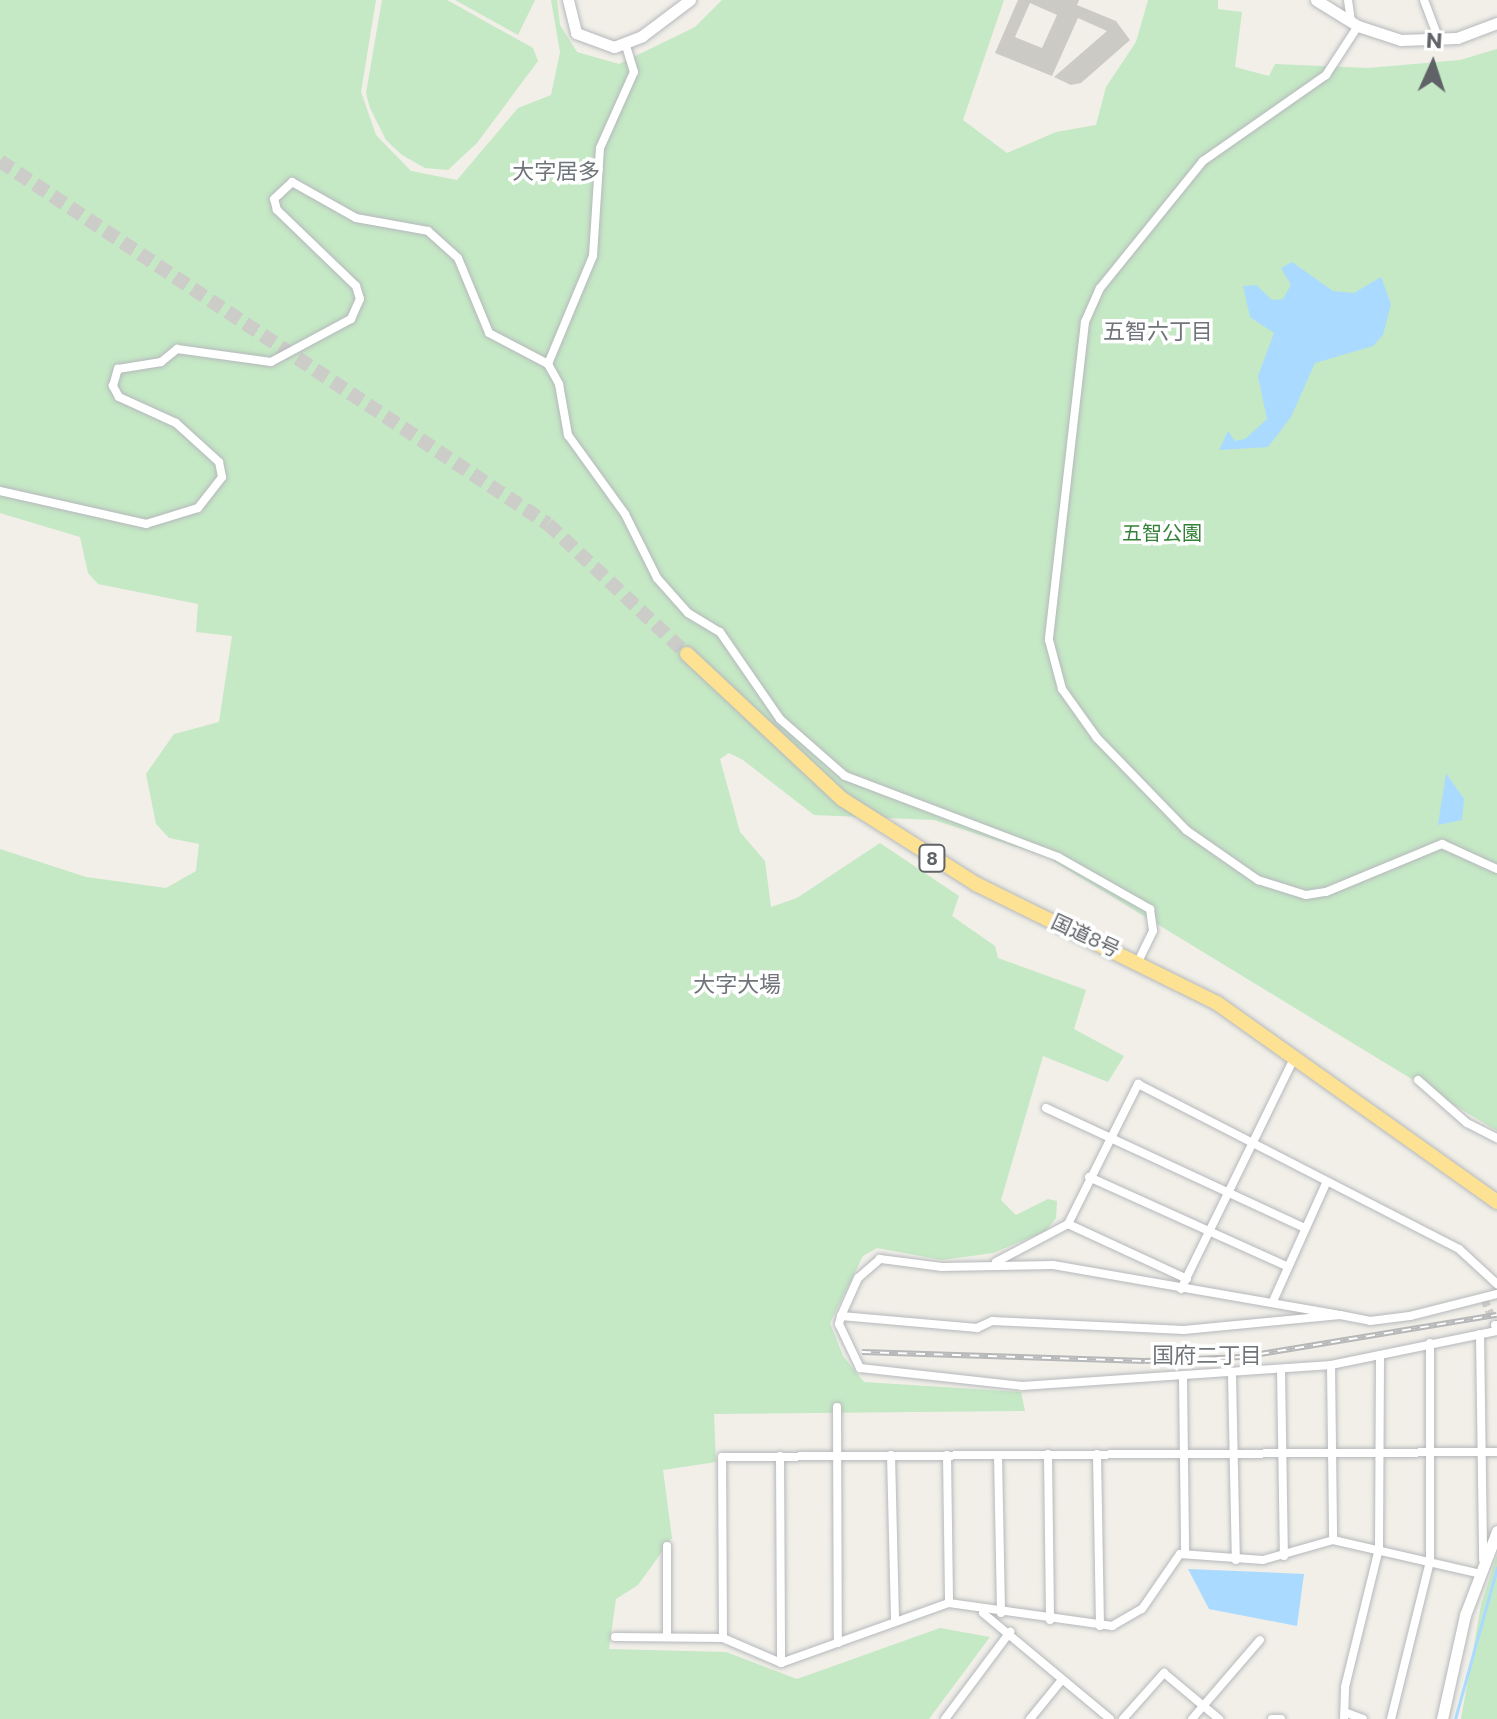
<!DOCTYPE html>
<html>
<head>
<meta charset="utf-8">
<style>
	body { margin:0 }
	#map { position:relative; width:1497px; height:1719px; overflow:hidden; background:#f1efe8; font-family:Commissioner,"Noto Sans JP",sans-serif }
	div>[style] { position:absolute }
	.green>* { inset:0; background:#c5e8c5 }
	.water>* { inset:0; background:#aadaff }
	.stream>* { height:3px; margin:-1.5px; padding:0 1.5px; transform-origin:1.5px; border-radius:1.5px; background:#aadaff }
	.building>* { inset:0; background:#cccac5 }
	.street-tunnel>* { height:8px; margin-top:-4px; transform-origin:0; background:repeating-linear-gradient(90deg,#ccccc8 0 8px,transparent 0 12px) }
	.highway-tunnel>* { height:14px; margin-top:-7px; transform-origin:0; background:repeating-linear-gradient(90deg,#ccccc8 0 14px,transparent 0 21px) }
	.roads { filter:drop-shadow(0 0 2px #b5b8bc) drop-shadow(0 0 2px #b5b8bc) }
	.street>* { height:8px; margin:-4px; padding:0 4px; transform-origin:4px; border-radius:4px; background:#fff }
	.secondary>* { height:11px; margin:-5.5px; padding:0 5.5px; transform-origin:5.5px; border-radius:5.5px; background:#fff }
	.highway>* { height:14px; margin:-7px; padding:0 7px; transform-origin:7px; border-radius:7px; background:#fde293 }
	.rail>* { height:6px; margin-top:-3px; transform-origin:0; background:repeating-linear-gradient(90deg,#fff 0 9px,#b6b7b8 0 18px); box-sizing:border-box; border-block:2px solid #b6b7b8 }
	span { translate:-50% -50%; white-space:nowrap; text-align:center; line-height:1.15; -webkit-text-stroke:7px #fff; paint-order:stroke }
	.shield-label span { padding:2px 6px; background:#fff; border:2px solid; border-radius:6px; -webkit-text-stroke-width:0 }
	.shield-label { font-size:18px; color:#5f6368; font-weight:700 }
	.park-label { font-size:20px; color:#348238 }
	.street-label { font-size:20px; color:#5f6368 }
	.neighbourhood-label { font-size:22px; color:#70757a }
	.north { position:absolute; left:1393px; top:24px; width:80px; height:80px; -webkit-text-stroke:6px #fff; paint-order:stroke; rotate:3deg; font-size:22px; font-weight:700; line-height:32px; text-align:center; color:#5f6368 }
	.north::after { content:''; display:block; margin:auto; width:28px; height:36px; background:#5f6368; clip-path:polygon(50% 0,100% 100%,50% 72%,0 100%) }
</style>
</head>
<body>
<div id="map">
	<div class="green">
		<i style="clip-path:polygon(0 0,376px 0,361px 92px,376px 135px,411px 171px,457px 180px,518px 108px,551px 95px,560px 52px,551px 0,557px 0,560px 25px,577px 52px,619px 64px,695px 27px,722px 0,1004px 0,963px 120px,1007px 153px,1056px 132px,1096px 125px,1106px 87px,1136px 42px,1148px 0,1218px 0,1218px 9px,1242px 12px,1235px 67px,1269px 76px,1275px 64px,1368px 68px,1460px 60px,1497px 49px,1497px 1131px,1047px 857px,934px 820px,814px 815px,743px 760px,729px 753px,720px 759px,740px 832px,765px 861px,771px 907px,797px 898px,880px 843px,959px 896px,952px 916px,995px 946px,998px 958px,1086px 990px,1074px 1029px,1124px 1056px,1108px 1082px,1043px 1056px,1001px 1200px,1016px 1215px,1048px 1199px,1057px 1201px,1056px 1218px,1046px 1231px,993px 1253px,942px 1260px,877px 1248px,863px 1256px,830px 1323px,843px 1356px,864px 1382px,1021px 1392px,1025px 1411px,714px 1414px,716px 1462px,663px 1470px,672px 1538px,638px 1585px,616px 1599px,609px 1649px,726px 1652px,797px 1679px,940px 1628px,990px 1637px,929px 1719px,0 1719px,0 849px,86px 877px,166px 888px,196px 871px,199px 844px,169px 838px,156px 824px,146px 774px,174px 734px,219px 722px,232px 636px,196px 632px,198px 604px,98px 584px,88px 573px,80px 537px,0 513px)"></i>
		<i style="clip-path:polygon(382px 0,447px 0,533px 48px,538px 61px,477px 143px,448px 170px,425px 168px,402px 155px,386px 140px,370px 108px,366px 93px)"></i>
		<i style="clip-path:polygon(455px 0,535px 0,518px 35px)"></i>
		<i style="clip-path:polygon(1497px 1555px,1497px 1719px,1461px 1719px,1481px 1605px)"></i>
	</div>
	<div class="water">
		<i style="clip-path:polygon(1292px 262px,1333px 291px,1354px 293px,1381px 277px,1391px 304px,1383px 335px,1373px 346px,1315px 363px,1291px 417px,1268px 447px,1219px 450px,1228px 431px,1235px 441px,1245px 439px,1267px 419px,1258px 376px,1274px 333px,1250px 317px,1243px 286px,1256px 285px,1272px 300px,1283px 299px,1291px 285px,1281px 268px)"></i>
		<i style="clip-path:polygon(1446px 773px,1464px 799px,1462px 820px,1438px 825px)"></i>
		<i style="clip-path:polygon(1188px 1569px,1304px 1574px,1297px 1626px,1209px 1609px)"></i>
	</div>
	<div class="stream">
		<i style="left:1455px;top:1719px;width:157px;rotate:-74.5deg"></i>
	</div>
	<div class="building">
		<i style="clip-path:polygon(evenodd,1018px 0,1079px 0,1077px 5px,1116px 21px,1130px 40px,1081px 83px,1071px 85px,1054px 77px,1107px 31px,1078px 18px,1052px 76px,995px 53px,1018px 0,1030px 3px,1057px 15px,1042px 48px,1015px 37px,1030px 3px)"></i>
	</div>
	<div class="street-tunnel">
		<i style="left:1484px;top:1299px;width:28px;rotate:67deg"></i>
	</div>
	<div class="highway-tunnel">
		<i style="left:0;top:161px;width:657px;rotate:33.52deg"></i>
		<i style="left:548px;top:524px;width:190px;rotate:43.1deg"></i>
	</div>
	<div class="roads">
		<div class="street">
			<i style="left:1348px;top:0;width:21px;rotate:82deg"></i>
			<i style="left:1424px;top:0;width:43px;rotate:69.4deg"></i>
			<i style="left:1358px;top:26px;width:59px;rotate:123.1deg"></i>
			<i style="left:1326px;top:75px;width:150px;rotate:145deg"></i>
			<i style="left:1203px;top:161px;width:164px;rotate:129deg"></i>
			<i style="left:1100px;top:288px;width:37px;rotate:114deg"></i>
			<i style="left:1085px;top:322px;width:320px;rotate:96.5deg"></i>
			<i style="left:1049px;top:640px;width:51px;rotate:75.1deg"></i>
			<i style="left:1062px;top:689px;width:60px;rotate:54.5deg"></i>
			<i style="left:1097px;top:738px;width:128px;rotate:45.9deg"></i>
			<i style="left:1186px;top:830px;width:88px;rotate:34.8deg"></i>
			<i style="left:1258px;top:880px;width:50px;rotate:17.4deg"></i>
			<i style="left:1306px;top:895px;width:20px;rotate:-9deg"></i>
			<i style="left:1326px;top:892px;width:126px;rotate:-22.5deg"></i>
			<i style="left:1442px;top:844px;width:60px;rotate:24.4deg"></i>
			<i style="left:548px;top:364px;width:117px;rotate:-67.4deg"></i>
			<i style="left:593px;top:256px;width:108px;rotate:-86.3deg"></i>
			<i style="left:600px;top:148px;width:83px;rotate:-65.9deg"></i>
			<i style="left:634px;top:72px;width:28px;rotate:-107deg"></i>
			<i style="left:0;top:491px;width:150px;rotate:12.7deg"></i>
			<i style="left:146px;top:524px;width:54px;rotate:-17.1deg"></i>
			<i style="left:198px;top:508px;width:39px;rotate:-52deg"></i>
			<i style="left:222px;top:477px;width:15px;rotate:-101deg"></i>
			<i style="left:219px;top:462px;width:58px;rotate:-137.8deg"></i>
			<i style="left:176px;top:423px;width:63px;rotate:-155.5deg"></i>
			<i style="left:119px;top:397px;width:13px;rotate:-119deg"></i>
			<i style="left:113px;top:386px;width:18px;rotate:-74deg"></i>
			<i style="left:118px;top:369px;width:44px;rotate:-9.2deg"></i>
			<i style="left:161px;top:362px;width:21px;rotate:-39deg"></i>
			<i style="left:177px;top:349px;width:95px;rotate:7.9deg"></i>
			<i style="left:271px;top:362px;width:91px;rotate:-28.3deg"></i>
			<i style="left:351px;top:319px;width:22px;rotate:-66deg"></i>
			<i style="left:360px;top:299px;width:14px;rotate:-107deg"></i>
			<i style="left:356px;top:286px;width:110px;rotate:-136.1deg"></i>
			<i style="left:277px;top:210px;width:11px;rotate:-105deg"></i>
			<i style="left:274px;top:199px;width:25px;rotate:-43deg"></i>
			<i style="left:292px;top:182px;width:73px;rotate:29.4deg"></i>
			<i style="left:356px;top:218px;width:73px;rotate:10.2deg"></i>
			<i style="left:428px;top:231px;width:40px;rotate:42deg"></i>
			<i style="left:458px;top:258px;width:81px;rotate:67.5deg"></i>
			<i style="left:489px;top:333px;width:67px;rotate:27.7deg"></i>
			<i style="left:548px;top:364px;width:23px;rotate:61deg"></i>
			<i style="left:559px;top:384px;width:52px;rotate:80deg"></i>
			<i style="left:568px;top:435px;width:97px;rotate:54.2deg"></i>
			<i style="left:625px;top:514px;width:72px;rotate:63.4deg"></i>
			<i style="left:657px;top:578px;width:47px;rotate:48.5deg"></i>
			<i style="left:688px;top:613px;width:37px;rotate:31deg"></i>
			<i style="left:720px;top:632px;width:106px;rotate:55.4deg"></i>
			<i style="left:780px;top:719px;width:86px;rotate:41.2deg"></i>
			<i style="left:845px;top:776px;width:228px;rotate:20.8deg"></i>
			<i style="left:1058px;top:857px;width:106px;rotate:29.5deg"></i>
			<i style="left:1150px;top:909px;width:22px;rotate:82deg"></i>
			<i style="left:1153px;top:931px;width:32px;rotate:116deg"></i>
			<i style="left:1418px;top:1080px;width:65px;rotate:41.3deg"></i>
			<i style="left:1467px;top:1123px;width:34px;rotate:27deg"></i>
			<i style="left:1046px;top:1108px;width:285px;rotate:24.9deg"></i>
			<i style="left:1089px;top:1177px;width:218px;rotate:24.3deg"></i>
			<i style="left:1068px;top:1224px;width:131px;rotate:24.8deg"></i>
			<i style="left:996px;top:1262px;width:81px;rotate:-27.8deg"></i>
			<i style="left:1068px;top:1224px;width:157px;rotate:-63.4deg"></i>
			<i style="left:1138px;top:1084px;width:361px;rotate:27.2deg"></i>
			<i style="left:1459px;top:1249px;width:52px;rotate:42.6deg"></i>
			<i style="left:1181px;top:1289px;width:259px;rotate:-63.9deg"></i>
			<i style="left:1274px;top:1299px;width:129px;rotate:-65.8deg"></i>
			<i style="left:1340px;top:1315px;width:31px;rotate:11deg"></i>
			<i style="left:1370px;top:1321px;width:40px;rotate:-7.1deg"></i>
			<i style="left:1410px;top:1316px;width:90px;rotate:-14.2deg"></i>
			<i style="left:841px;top:1316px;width:137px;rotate:5deg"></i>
			<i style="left:977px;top:1328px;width:17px;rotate:-25deg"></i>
			<i style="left:992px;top:1321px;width:192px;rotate:2.7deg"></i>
			<i style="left:1184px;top:1330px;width:157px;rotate:-5.5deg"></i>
			<i style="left:1340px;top:1315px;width:291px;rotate:-170.1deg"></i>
			<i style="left:1053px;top:1265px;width:111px;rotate:179deg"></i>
			<i style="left:942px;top:1267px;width:63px;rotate:-172.6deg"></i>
			<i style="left:880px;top:1259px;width:29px;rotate:139deg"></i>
			<i style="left:858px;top:1278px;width:42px;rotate:114.1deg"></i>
			<i style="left:841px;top:1316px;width:8px;rotate:104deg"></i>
			<i style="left:839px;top:1324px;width:49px;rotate:64.5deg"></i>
			<i style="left:860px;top:1368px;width:163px;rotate:6.3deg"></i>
			<i style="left:1022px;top:1386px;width:310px;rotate:-3.9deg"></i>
			<i style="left:1331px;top:1365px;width:169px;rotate:-11.6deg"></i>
			<i style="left:1495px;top:1325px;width:2px"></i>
			<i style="left:1480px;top:1334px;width:226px;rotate:89.2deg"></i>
			<i style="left:1331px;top:1365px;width:175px;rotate:89.3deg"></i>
			<i style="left:1281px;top:1370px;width:186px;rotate:89.1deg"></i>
			<i style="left:1232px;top:1375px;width:185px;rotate:88.8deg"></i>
			<i style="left:1183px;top:1378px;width:175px;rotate:89.3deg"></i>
			<i style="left:837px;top:1407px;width:236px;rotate:89.8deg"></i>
			<i style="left:1048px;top:1454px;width:166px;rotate:89.3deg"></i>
			<i style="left:1097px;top:1454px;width:172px;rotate:89deg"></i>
			<i style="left:891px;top:1455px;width:166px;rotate:88.6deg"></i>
			<i style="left:947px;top:1455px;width:148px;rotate:89.2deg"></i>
			<i style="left:998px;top:1455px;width:158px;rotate:88.9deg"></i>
			<i style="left:780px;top:1456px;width:207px;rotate:89.7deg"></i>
			<i style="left:667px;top:1546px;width:91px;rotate:90deg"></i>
			<i style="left:983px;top:1613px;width:165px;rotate:39.8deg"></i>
			<i style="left:615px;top:1637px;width:108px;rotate:0.5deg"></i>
			<i style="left:723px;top:1638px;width:63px;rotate:23.3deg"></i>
			<i style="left:781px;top:1663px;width:178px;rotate:-19.7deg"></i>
			<i style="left:949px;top:1603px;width:165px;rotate:8deg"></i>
			<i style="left:1112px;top:1626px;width:34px;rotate:-30deg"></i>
			<i style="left:1142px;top:1609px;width:67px;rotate:-55.4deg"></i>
			<i style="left:1180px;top:1554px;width:83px;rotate:4.1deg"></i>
			<i style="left:1263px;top:1560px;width:73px;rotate:-15.9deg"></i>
			<i style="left:1333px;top:1540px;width:148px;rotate:12.9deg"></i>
			<i style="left:723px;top:1638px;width:181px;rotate:-90.3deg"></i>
			<i style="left:722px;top:1457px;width:775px;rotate:-0.37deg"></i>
			<i style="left:1347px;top:1713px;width:17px;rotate:21deg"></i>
			<i style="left:945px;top:1719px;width:109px;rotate:-53.2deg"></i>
			<i style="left:1030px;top:1719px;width:49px;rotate:-50.8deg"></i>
			<i style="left:1123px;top:1719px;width:62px;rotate:-48.3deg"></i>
			<i style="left:1164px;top:1673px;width:72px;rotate:39.9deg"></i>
			<i style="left:1192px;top:1719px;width:104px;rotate:-49.3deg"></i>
			<i style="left:1272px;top:1719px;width:9px"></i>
			<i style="left:1344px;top:1719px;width:32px;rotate:-88deg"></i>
			<i style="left:1345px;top:1687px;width:142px;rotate:-76.2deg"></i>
			<i style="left:1379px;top:1549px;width:194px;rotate:-89.7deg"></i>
			<i style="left:1391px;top:1719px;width:163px;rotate:-76.1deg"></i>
			<i style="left:1430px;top:1561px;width:218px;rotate:-90deg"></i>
		</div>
		<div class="secondary">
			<i style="left:568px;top:0;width:34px;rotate:76deg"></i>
			<i style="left:576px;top:33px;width:40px;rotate:20.2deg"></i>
			<i style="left:614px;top:47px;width:30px;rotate:-21deg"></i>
			<i style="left:642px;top:36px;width:60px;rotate:-36.9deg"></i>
			<i style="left:1316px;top:0;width:49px;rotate:31.8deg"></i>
			<i style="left:1358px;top:26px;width:45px;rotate:18deg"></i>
			<i style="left:1401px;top:40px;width:56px;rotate:-2deg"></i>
			<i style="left:1457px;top:38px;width:43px;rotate:-20.6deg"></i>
			<i style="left:1442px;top:1719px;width:107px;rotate:-77.5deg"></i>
			<i style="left:1465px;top:1615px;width:90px;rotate:-69.1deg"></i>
		</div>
		<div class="highway">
			<i style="left:687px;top:654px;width:212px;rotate:43.1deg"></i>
			<i style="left:842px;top:799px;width:159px;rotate:32.4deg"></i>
			<i style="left:976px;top:884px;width:269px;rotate:26.3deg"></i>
			<i style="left:1217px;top:1003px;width:344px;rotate:35.4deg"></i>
		</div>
	</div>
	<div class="rail">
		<i style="left:862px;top:1352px;width:283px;rotate:1.8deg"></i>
		<i style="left:1145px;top:1361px;width:97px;rotate:-2.4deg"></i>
		<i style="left:1242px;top:1357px;width:258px;rotate:-9.4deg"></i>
	</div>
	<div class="shield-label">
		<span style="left:932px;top:858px">8</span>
	</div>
	<div class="park-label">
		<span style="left:1162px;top:532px">五智公園</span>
	</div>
	<div class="street-label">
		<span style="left:1086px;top:935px;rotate:25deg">国道8号</span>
	</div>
	<div class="neighbourhood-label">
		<span style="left:556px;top:171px">大字居多</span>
		<span style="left:1158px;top:331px">五智六丁目</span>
		<span style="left:737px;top:984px">大字大場</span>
		<span style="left:1207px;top:1355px">国府二丁目</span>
	</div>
	<div class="north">N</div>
</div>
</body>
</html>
